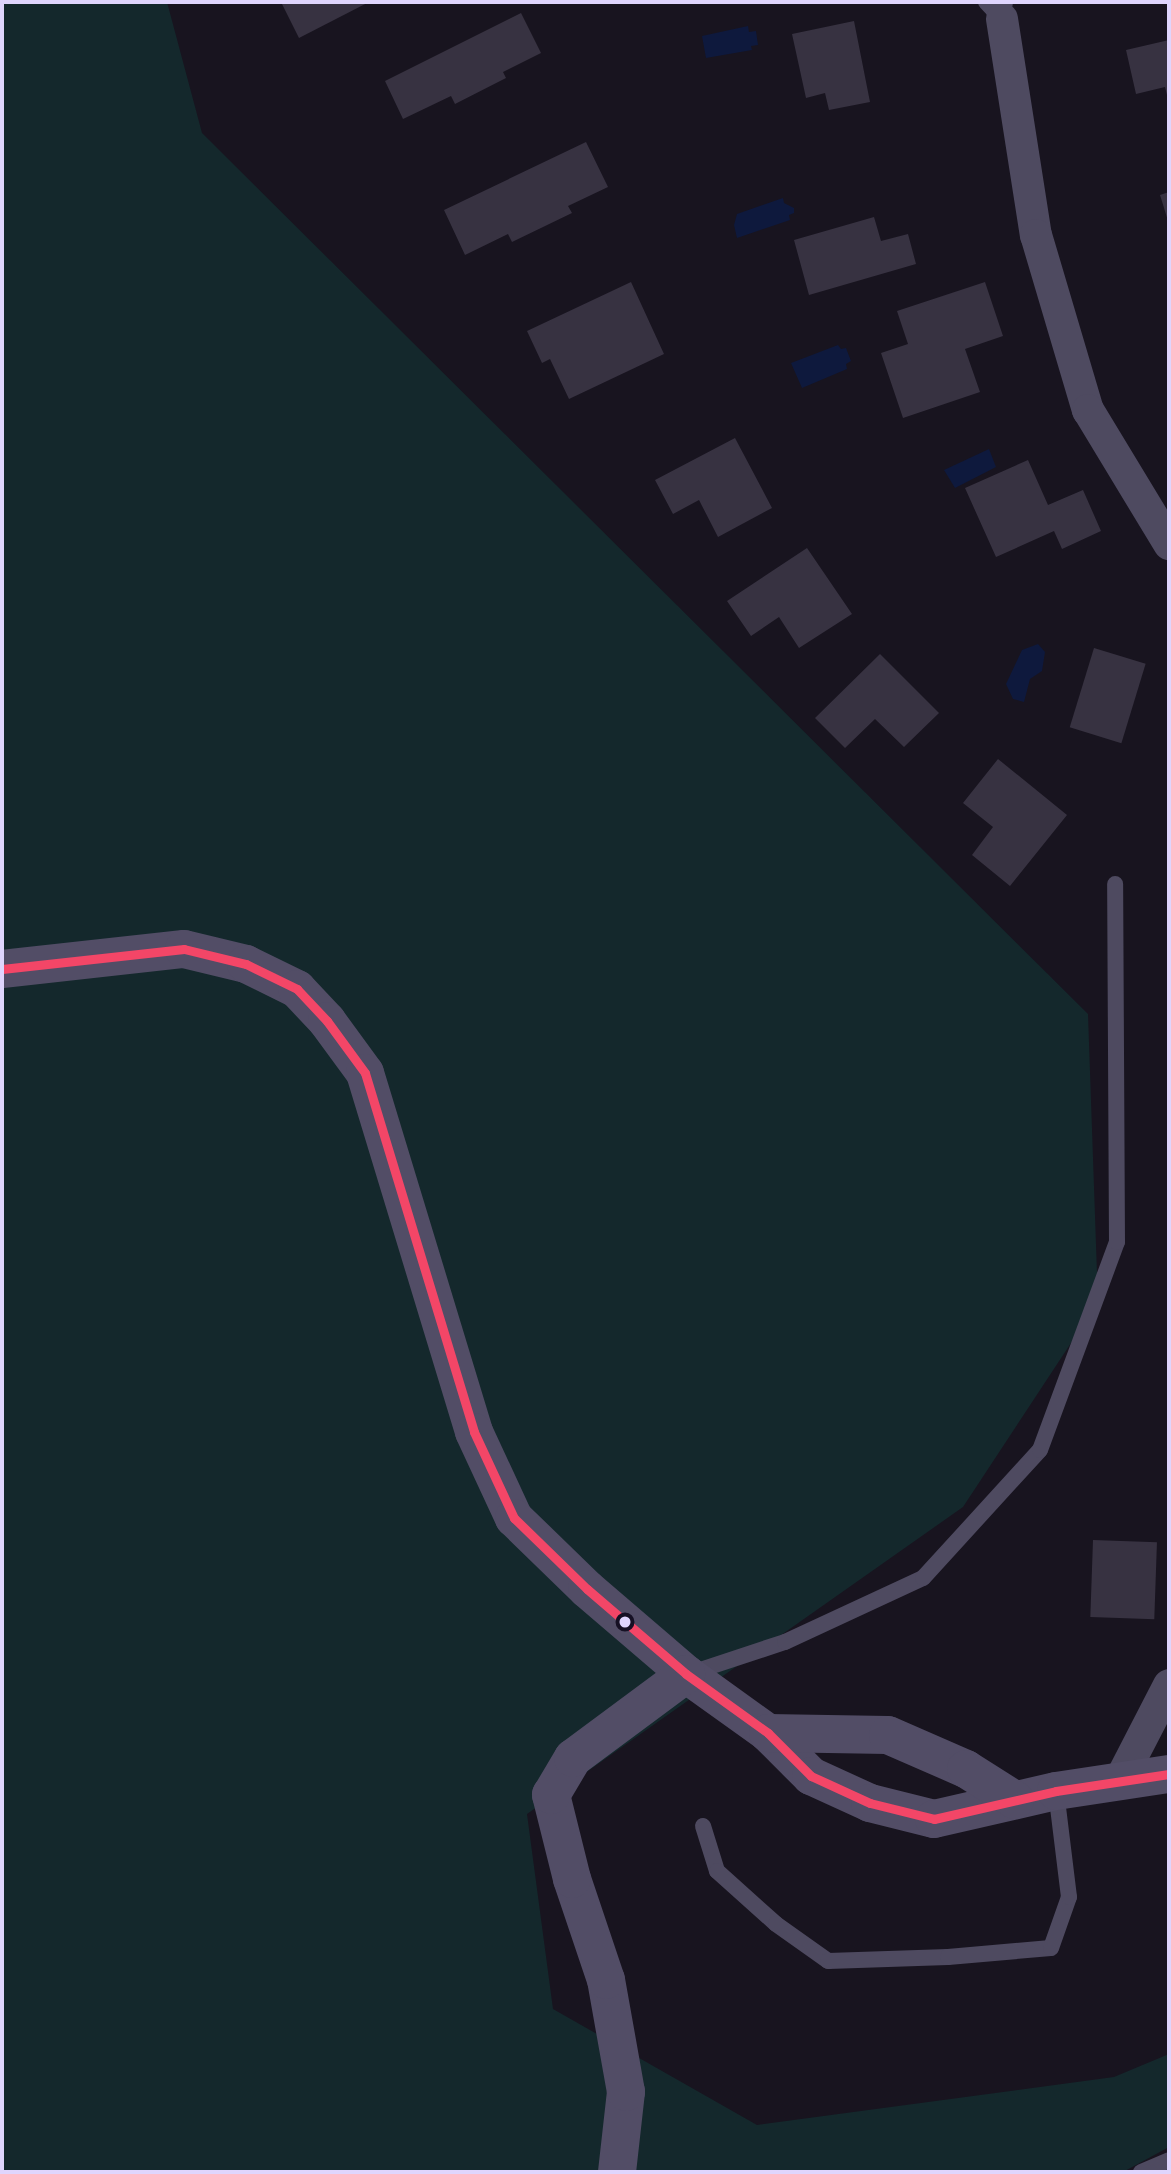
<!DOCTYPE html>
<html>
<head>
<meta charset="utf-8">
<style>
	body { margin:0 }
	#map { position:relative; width:1171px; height:2174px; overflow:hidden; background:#18141f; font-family:"Exo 2",sans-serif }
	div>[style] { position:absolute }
	.green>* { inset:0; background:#14282c }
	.water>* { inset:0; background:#0e193d }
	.building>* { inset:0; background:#373241; transform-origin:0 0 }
	.lane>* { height:16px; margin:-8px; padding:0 8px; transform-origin:8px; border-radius:8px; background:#4e4a60 }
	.street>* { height:32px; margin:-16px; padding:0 16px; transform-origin:16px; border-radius:16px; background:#4e4a60 }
	.secondary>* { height:38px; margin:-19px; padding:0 19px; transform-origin:19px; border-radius:19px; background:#524d66 }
	.bus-1>* { height:9px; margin:-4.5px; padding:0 4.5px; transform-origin:4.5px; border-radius:4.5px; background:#f34667 }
	.dots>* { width:19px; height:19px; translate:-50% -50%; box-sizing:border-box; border:4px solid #161024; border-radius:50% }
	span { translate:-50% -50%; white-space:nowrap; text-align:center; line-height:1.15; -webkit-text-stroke:7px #161024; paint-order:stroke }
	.frame { position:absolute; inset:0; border:4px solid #dfd5fd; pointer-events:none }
</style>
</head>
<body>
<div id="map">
	<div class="green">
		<i style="clip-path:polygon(2px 2px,167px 2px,202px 133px,1088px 1014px,1098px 1302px,963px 1507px,527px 1814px,553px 2009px,757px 2125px,1114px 2077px,1169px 2054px,1169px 2147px,1123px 2172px,2px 2172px)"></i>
	</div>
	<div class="water">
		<i style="clip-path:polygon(748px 26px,749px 32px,756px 31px,758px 45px,751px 46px,752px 50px,706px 58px,702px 36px)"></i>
		<i style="clip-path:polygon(783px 198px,784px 203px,794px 208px,794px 213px,789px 215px,790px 220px,737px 238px,734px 225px,737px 214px)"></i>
		<i style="clip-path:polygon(838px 345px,841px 349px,846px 348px,851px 361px,846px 364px,847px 369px,802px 388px,791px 363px)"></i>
		<i style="clip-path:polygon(989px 449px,996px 467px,955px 488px,944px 470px)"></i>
		<i style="clip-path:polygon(1038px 644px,1045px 652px,1042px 671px,1030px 679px,1024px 702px,1013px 699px,1006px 684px,1022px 650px)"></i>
	</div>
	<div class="building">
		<i style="clip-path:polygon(281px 2px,369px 2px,299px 38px)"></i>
		<i style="clip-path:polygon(521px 13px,541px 53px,503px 72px,506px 78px,455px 104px,451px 96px,403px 119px,385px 81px)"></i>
		<i style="clip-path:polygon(854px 21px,870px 102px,829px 110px,825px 93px,806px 98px,792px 34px)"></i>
		<i style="clip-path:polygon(1169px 40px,1169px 103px,1165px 87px,1136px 94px,1126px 50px)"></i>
		<i style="clip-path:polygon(586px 142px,608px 187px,568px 206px,572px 213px,512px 242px,508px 234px,465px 255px,444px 210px)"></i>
		<i style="clip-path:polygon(1169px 192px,1169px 224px,1160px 195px)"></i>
		<i style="clip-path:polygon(874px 217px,881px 241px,908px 234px,916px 264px,809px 295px,794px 240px)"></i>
		<i style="clip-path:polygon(631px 282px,664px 354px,569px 399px,550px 359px,542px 363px,527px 331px)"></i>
		<i style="clip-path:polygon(985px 282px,1003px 336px,965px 349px,980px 392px,903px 418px,881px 353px,908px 344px,897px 311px)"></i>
		<i style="clip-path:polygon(735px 438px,772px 508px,718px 537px,699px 500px,673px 514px,655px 480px)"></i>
		<i style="clip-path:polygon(1028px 460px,1048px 505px,1083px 490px,1101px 531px,1062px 549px,1054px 531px,996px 557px,965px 488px)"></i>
		<i style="clip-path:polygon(807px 548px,852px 614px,799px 648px,779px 617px,751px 636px,727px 601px)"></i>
		<i style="left:1094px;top:648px;width:54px;height:83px;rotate:17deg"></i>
		<i style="clip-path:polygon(880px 654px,939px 713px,904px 747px,875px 719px,845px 748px,815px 718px)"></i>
		<i style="clip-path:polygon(998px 759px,1067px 815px,1010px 886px,972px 855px,993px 827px,963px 803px)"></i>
		<i style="left:1093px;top:1540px;width:64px;height:77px;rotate:2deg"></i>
	</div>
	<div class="lane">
		<i style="left:986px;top:2px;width:23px;rotate:47deg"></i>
		<i style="left:1002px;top:19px;width:17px;rotate:-80deg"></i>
		<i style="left:688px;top:1674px;width:102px;rotate:-18.3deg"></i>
		<i style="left:785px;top:1642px;width:152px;rotate:-24.9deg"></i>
		<i style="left:923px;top:1578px;width:173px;rotate:-47.6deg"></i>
		<i style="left:1040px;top:1450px;width:222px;rotate:-69.7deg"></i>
		<i style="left:1117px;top:1242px;width:358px;rotate:-90.3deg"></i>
		<i style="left:703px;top:1826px;width:47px;rotate:72.7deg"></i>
		<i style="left:717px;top:1871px;width:79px;rotate:41.9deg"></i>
		<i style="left:776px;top:1924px;width:64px;rotate:35.4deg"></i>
		<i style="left:828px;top:1961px;width:120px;rotate:-1.9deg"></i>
		<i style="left:948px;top:1957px;width:103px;rotate:-5deg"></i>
		<i style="left:1051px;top:1948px;width:54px;rotate:-70.6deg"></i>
		<i style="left:1069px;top:1897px;width:107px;rotate:-97deg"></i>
		<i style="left:1141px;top:2172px;width:30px;rotate:-23deg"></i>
	</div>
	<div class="street">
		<i style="left:1002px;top:19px;width:219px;rotate:81.1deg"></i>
		<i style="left:1036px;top:235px;width:183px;rotate:73.5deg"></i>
		<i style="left:1088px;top:410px;width:157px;rotate:58.8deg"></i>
		<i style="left:1119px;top:1782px;width:109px;rotate:-62.7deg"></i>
	</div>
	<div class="secondary">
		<i style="left:2px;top:969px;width:183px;rotate:-6.3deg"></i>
		<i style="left:184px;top:949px;width:64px;rotate:13.6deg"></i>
		<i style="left:246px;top:964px;width:57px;rotate:26.1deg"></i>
		<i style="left:297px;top:989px;width:44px;rotate:46.8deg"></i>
		<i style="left:327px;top:1021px;width:64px;rotate:53.8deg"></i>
		<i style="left:365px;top:1073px;width:375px;rotate:73.1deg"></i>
		<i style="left:474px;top:1432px;width:95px;rotate:65.1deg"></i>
		<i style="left:514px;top:1518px;width:102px;rotate:44.2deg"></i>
		<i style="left:587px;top:1589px;width:130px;rotate:40.6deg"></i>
		<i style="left:686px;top:1674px;width:101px;rotate:35.7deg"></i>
		<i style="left:768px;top:1733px;width:61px;rotate:45deg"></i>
		<i style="left:811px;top:1776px;width:65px;rotate:24.6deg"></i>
		<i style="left:870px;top:1803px;width:66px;rotate:14deg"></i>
		<i style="left:934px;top:1819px;width:125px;rotate:-12.9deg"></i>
		<i style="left:1056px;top:1791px;width:114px;rotate:-8.6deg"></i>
		<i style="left:768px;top:1733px;width:120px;rotate:1deg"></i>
		<i style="left:888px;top:1735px;width:85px;rotate:23.6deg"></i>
		<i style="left:966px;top:1769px;width:58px;rotate:32.3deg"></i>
		<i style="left:617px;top:2172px;width:81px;rotate:-83.6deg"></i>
		<i style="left:626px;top:2092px;width:114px;rotate:-100.1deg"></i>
		<i style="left:606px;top:1980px;width:107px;rotate:-108.6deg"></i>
		<i style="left:572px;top:1879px;width:87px;rotate:-104deg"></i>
		<i style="left:551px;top:1795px;width:43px;rotate:-59.3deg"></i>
		<i style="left:573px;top:1758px;width:141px;rotate:-36.6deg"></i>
	</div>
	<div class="bus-1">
		<i style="left:2px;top:969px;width:183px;rotate:-6.3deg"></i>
		<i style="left:184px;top:949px;width:64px;rotate:13.6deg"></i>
		<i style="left:246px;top:964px;width:57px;rotate:26.1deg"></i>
		<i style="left:297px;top:989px;width:44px;rotate:46.8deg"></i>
		<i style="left:327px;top:1021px;width:64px;rotate:53.8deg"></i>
		<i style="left:365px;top:1073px;width:375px;rotate:73.1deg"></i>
		<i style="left:474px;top:1432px;width:95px;rotate:65.1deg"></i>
		<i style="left:514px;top:1518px;width:102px;rotate:44.2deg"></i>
		<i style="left:587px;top:1589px;width:130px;rotate:40.6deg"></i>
		<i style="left:686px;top:1674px;width:101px;rotate:35.7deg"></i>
		<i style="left:768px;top:1733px;width:61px;rotate:45deg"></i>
		<i style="left:811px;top:1776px;width:65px;rotate:24.6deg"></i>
		<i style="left:870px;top:1803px;width:66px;rotate:14deg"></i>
		<i style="left:934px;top:1819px;width:125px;rotate:-12.9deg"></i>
		<i style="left:1056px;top:1791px;width:114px;rotate:-8.6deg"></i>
	</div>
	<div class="dots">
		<i style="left:625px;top:1622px;background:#dfd5fd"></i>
	</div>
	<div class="frame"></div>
</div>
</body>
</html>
